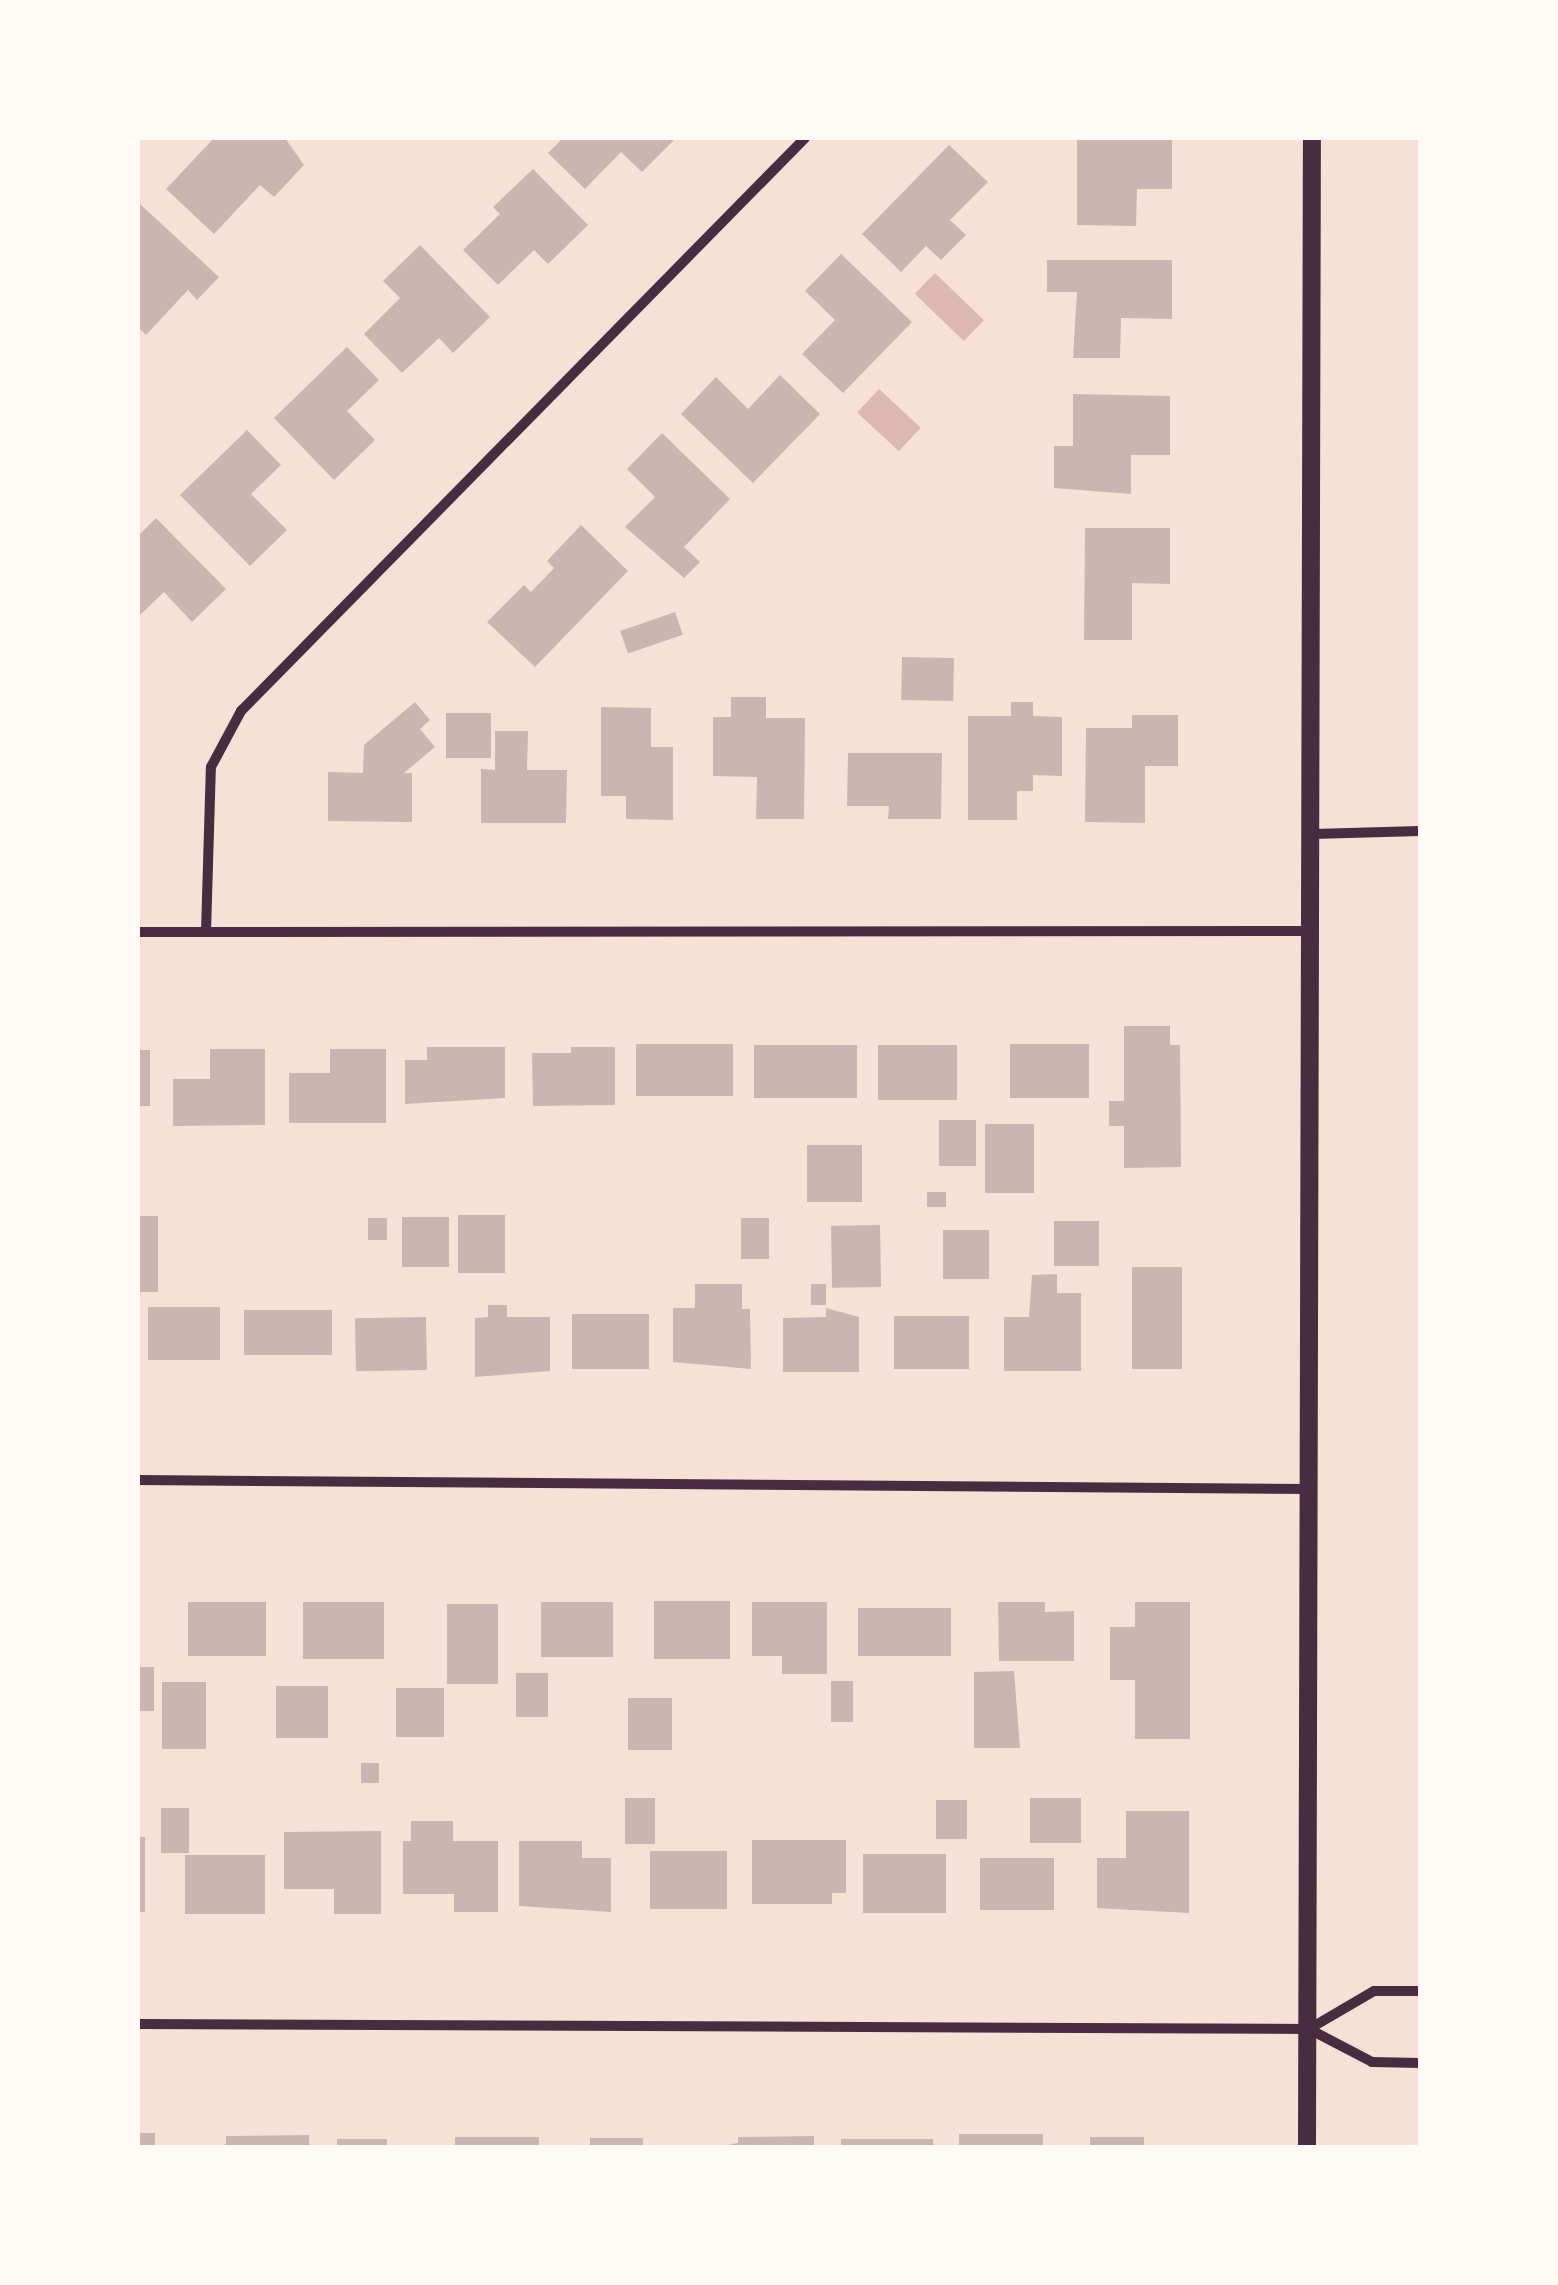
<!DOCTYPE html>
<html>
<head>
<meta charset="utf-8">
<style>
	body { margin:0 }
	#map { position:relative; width:1558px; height:2285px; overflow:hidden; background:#f7e1d7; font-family:Lato,sans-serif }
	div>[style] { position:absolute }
	.water>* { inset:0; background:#dcb8b0; transform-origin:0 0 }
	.building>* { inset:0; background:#ccb4b1; transform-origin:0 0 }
	.minor>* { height:10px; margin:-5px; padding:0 5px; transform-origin:5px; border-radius:5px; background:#4a2c40 }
	.tertiary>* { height:18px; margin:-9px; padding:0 9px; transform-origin:9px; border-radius:9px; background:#4a2c40 }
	span { translate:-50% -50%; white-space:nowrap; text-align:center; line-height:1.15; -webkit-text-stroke:9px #fffaf5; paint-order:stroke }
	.frame { position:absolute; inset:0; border:140px solid #fffaf5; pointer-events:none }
</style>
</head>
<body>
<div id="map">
	<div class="water">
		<i style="left:935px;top:273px;width:68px;height:29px;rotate:44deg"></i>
		<i style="left:879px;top:389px;width:57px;height:32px;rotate:43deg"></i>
	</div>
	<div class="building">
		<i style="clip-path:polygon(214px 138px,285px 138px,304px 165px,274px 197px,260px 185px,214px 234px,166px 189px)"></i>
		<i style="clip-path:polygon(563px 138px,676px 138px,642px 172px,621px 152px,585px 189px,548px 153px)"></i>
		<i style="clip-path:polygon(1077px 138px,1172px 138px,1172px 189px,1137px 189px,1136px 226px,1077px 225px)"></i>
		<i style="clip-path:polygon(949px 145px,988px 182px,950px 220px,966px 235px,941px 260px,926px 246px,901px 272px,862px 234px)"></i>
		<i style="clip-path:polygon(533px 169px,588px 225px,548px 264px,534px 250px,498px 285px,463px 250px,500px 214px,493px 207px)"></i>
		<i style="clip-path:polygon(140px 204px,219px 277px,197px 300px,188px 290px,146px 335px,138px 327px)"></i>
		<i style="clip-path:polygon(420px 245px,490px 317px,453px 353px,439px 338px,402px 373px,364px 334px,400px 298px,383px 281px)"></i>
		<i style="clip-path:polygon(841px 254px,912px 322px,843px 393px,802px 354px,835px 320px,805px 291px)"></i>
		<i style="clip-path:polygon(1047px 260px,1172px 260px,1172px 319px,1121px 318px,1120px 358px,1073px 358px,1077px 292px,1047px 292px)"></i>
		<i style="clip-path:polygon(347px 347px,379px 380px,347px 411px,375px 440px,334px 480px,274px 418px)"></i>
		<i style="clip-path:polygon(780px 375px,820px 414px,753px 483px,681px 414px,716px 377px,748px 409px)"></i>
		<i style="clip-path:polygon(1073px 394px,1170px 396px,1170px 455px,1131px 455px,1131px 494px,1054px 488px,1054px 446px,1073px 446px)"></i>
		<i style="clip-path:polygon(247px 430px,281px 465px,251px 494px,287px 530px,250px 566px,180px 495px)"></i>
		<i style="clip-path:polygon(662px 433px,730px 499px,684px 547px,700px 562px,684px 578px,625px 527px,655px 497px,627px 469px)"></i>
		<i style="clip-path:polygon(156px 518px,226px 589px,192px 622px,164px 592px,138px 617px,138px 536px)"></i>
		<i style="clip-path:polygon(581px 525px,628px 571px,535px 667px,487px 622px,524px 585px,531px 592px,554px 568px,547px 561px)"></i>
		<i style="clip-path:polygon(1085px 528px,1170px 528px,1170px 584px,1132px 583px,1132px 640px,1084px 640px)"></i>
		<i style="left:675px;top:612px;width:24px;height:58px;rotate:71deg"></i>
		<i style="left:902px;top:657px;width:52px;height:43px;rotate:1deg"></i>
		<i style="clip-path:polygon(731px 697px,766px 697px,766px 718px,805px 718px,804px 819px,756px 819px,757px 777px,713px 776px,713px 717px,731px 717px)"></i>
		<i style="clip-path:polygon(415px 702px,430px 720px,420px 729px,435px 747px,404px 773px,412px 773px,412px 822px,328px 821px,328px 772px,363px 773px,364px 745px)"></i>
		<i style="clip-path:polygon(1011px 702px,1033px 702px,1033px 716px,1062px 717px,1062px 776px,1033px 775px,1033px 791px,1017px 791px,1017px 820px,968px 820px,968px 716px,1011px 716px)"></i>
		<i style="clip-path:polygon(601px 707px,651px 708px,651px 747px,673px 747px,673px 820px,626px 819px,626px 796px,601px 796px)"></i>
		<i style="left:446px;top:713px;width:45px;height:45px"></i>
		<i style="clip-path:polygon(1132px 715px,1178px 715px,1178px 766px,1145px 766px,1145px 823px,1085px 822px,1086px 728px,1132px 728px)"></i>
		<i style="clip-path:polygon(495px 731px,528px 731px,527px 770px,567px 770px,566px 823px,481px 823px,481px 769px,495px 770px)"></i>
		<i style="clip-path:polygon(848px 753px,942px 753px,941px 819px,888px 819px,889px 806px,847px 806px)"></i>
		<i style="clip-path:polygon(1124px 1026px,1170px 1026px,1170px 1045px,1180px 1045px,1181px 1167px,1124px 1168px,1124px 1126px,1109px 1126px,1109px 1101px,1124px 1101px)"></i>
		<i style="left:733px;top:1044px;width:52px;height:97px;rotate:90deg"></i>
		<i style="left:1010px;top:1044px;width:79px;height:54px"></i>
		<i style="left:754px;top:1045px;width:103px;height:53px"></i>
		<i style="left:878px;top:1045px;width:79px;height:55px"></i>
		<i style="clip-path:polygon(427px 1047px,505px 1047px,505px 1098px,405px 1104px,405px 1060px,427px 1060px)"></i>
		<i style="clip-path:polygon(571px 1047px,615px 1047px,615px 1105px,533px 1106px,532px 1053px,571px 1053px)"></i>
		<i style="clip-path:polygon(210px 1049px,265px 1049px,265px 1125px,173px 1126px,173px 1079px,210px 1079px)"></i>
		<i style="clip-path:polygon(330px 1049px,386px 1049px,386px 1123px,289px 1123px,289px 1073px,330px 1073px)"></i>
		<i style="left:138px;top:1050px;width:12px;height:56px"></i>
		<i style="left:939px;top:1120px;width:37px;height:46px"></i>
		<i style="left:985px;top:1124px;width:49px;height:69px"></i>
		<i style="left:807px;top:1145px;width:55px;height:57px"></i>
		<i style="left:927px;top:1192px;width:19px;height:15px"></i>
		<i style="left:458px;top:1215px;width:47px;height:58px"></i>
		<i style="left:138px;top:1216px;width:20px;height:76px"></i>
		<i style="left:402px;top:1217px;width:47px;height:50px"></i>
		<i style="left:368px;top:1218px;width:19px;height:22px"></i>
		<i style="left:741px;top:1218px;width:28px;height:41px"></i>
		<i style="left:1054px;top:1221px;width:45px;height:45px"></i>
		<i style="left:880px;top:1225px;width:62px;height:49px;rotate:89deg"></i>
		<i style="left:943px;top:1230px;width:46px;height:49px"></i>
		<i style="left:1132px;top:1267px;width:50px;height:102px"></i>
		<i style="clip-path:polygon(1057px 1274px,1057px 1293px,1081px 1293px,1081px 1371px,1004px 1371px,1004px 1317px,1029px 1317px,1032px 1275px)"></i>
		<i style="clip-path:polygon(695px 1284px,742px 1284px,742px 1309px,750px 1309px,751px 1369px,673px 1362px,673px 1308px,695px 1308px)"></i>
		<i style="left:811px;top:1284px;width:15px;height:21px"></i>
		<i style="clip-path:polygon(488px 1305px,507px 1305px,507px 1317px,550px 1317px,550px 1371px,475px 1377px,475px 1318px,488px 1317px)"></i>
		<i style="left:148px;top:1307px;width:72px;height:53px"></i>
		<i style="clip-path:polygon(826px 1308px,859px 1317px,859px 1372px,783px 1372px,783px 1318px,826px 1317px)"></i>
		<i style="left:244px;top:1310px;width:88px;height:45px"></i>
		<i style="left:572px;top:1314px;width:77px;height:55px"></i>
		<i style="left:894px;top:1316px;width:75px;height:53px"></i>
		<i style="left:426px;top:1317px;width:53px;height:71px;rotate:89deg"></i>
		<i style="left:654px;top:1601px;width:76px;height:58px"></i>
		<i style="left:188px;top:1602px;width:78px;height:54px"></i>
		<i style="left:303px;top:1602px;width:81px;height:57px"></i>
		<i style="left:541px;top:1602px;width:72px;height:55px"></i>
		<i style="clip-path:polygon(752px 1602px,827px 1602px,827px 1674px,782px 1674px,782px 1656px,752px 1656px)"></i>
		<i style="clip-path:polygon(998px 1602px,1045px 1602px,1045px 1612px,1074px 1611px,1074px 1661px,999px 1661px)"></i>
		<i style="clip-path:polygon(1135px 1602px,1190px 1602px,1190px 1739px,1135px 1739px,1135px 1680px,1110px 1680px,1110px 1627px,1135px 1627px)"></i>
		<i style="left:447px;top:1604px;width:51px;height:80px"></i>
		<i style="left:858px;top:1608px;width:93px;height:48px"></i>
		<i style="left:138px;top:1667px;width:16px;height:44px"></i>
		<i style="clip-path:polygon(1014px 1671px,1020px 1748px,974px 1748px,974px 1672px)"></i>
		<i style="left:516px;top:1673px;width:32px;height:44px"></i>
		<i style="left:831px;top:1681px;width:22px;height:41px"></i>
		<i style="left:206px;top:1682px;width:67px;height:44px;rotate:90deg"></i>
		<i style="left:276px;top:1686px;width:52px;height:52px"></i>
		<i style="left:396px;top:1688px;width:48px;height:49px"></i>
		<i style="left:628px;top:1698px;width:44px;height:52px"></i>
		<i style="left:361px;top:1763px;width:18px;height:20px"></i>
		<i style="left:625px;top:1798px;width:30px;height:46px"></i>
		<i style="left:1030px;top:1798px;width:51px;height:45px"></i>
		<i style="left:936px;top:1800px;width:31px;height:39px"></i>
		<i style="left:161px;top:1808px;width:28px;height:45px"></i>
		<i style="clip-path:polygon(1126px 1811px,1189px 1811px,1189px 1913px,1097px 1908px,1097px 1858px,1126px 1858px)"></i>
		<i style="clip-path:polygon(411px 1821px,453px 1821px,453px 1841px,498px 1841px,498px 1912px,454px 1912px,454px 1894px,403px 1894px,403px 1841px,411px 1841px)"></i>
		<i style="clip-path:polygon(381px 1831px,381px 1914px,334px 1914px,334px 1889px,284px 1889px,284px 1832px)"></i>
		<i style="left:138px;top:1837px;width:7px;height:75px"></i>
		<i style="clip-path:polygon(752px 1840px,846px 1840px,846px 1893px,832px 1893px,832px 1904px,752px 1904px)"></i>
		<i style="clip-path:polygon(519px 1841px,582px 1841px,582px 1858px,611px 1858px,611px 1912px,519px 1906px)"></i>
		<i style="left:650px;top:1851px;width:77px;height:58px"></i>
		<i style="left:946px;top:1854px;width:59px;height:83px;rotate:90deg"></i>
		<i style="left:185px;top:1855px;width:80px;height:59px"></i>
		<i style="left:1054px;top:1858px;width:52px;height:74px;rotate:90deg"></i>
		<i style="left:155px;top:2133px;width:15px;height:17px;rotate:90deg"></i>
		<i style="left:1043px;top:2134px;width:14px;height:84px;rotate:90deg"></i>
		<i style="clip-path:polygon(309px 2135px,309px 2148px,216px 2148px,226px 2144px,226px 2136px)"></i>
		<i style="clip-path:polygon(814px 2136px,814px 2148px,711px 2148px,738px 2143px,738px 2137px)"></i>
		<i style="left:455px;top:2137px;width:84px;height:11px"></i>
		<i style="left:1090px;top:2137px;width:54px;height:11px"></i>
		<i style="left:590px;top:2138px;width:53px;height:10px"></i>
		<i style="left:337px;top:2139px;width:50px;height:9px"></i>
		<i style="left:841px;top:2139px;width:92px;height:9px"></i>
	</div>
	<div class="minor">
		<i style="left:1313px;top:834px;width:107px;rotate:-1.6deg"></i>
		<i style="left:138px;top:932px;width:1174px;rotate:-0.05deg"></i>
		<i style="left:206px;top:932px;width:165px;rotate:-88.3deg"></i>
		<i style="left:211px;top:767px;width:64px;rotate:-61.8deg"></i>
		<i style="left:241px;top:711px;width:804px;rotate:-45.45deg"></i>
		<i style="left:138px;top:1480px;width:1171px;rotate:0.44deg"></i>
		<i style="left:138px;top:2024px;width:1171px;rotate:0.24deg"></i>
		<i style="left:1309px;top:2029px;width:71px;rotate:27.6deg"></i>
		<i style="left:1372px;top:2062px;width:48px;rotate:1.2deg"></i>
		<i style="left:1309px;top:2029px;width:75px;rotate:-30.3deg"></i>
		<i style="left:1374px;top:1991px;width:46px"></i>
	</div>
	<div class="tertiary">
		<i style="left:1307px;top:2148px;width:2010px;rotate:-89.86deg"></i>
	</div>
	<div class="frame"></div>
</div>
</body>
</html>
